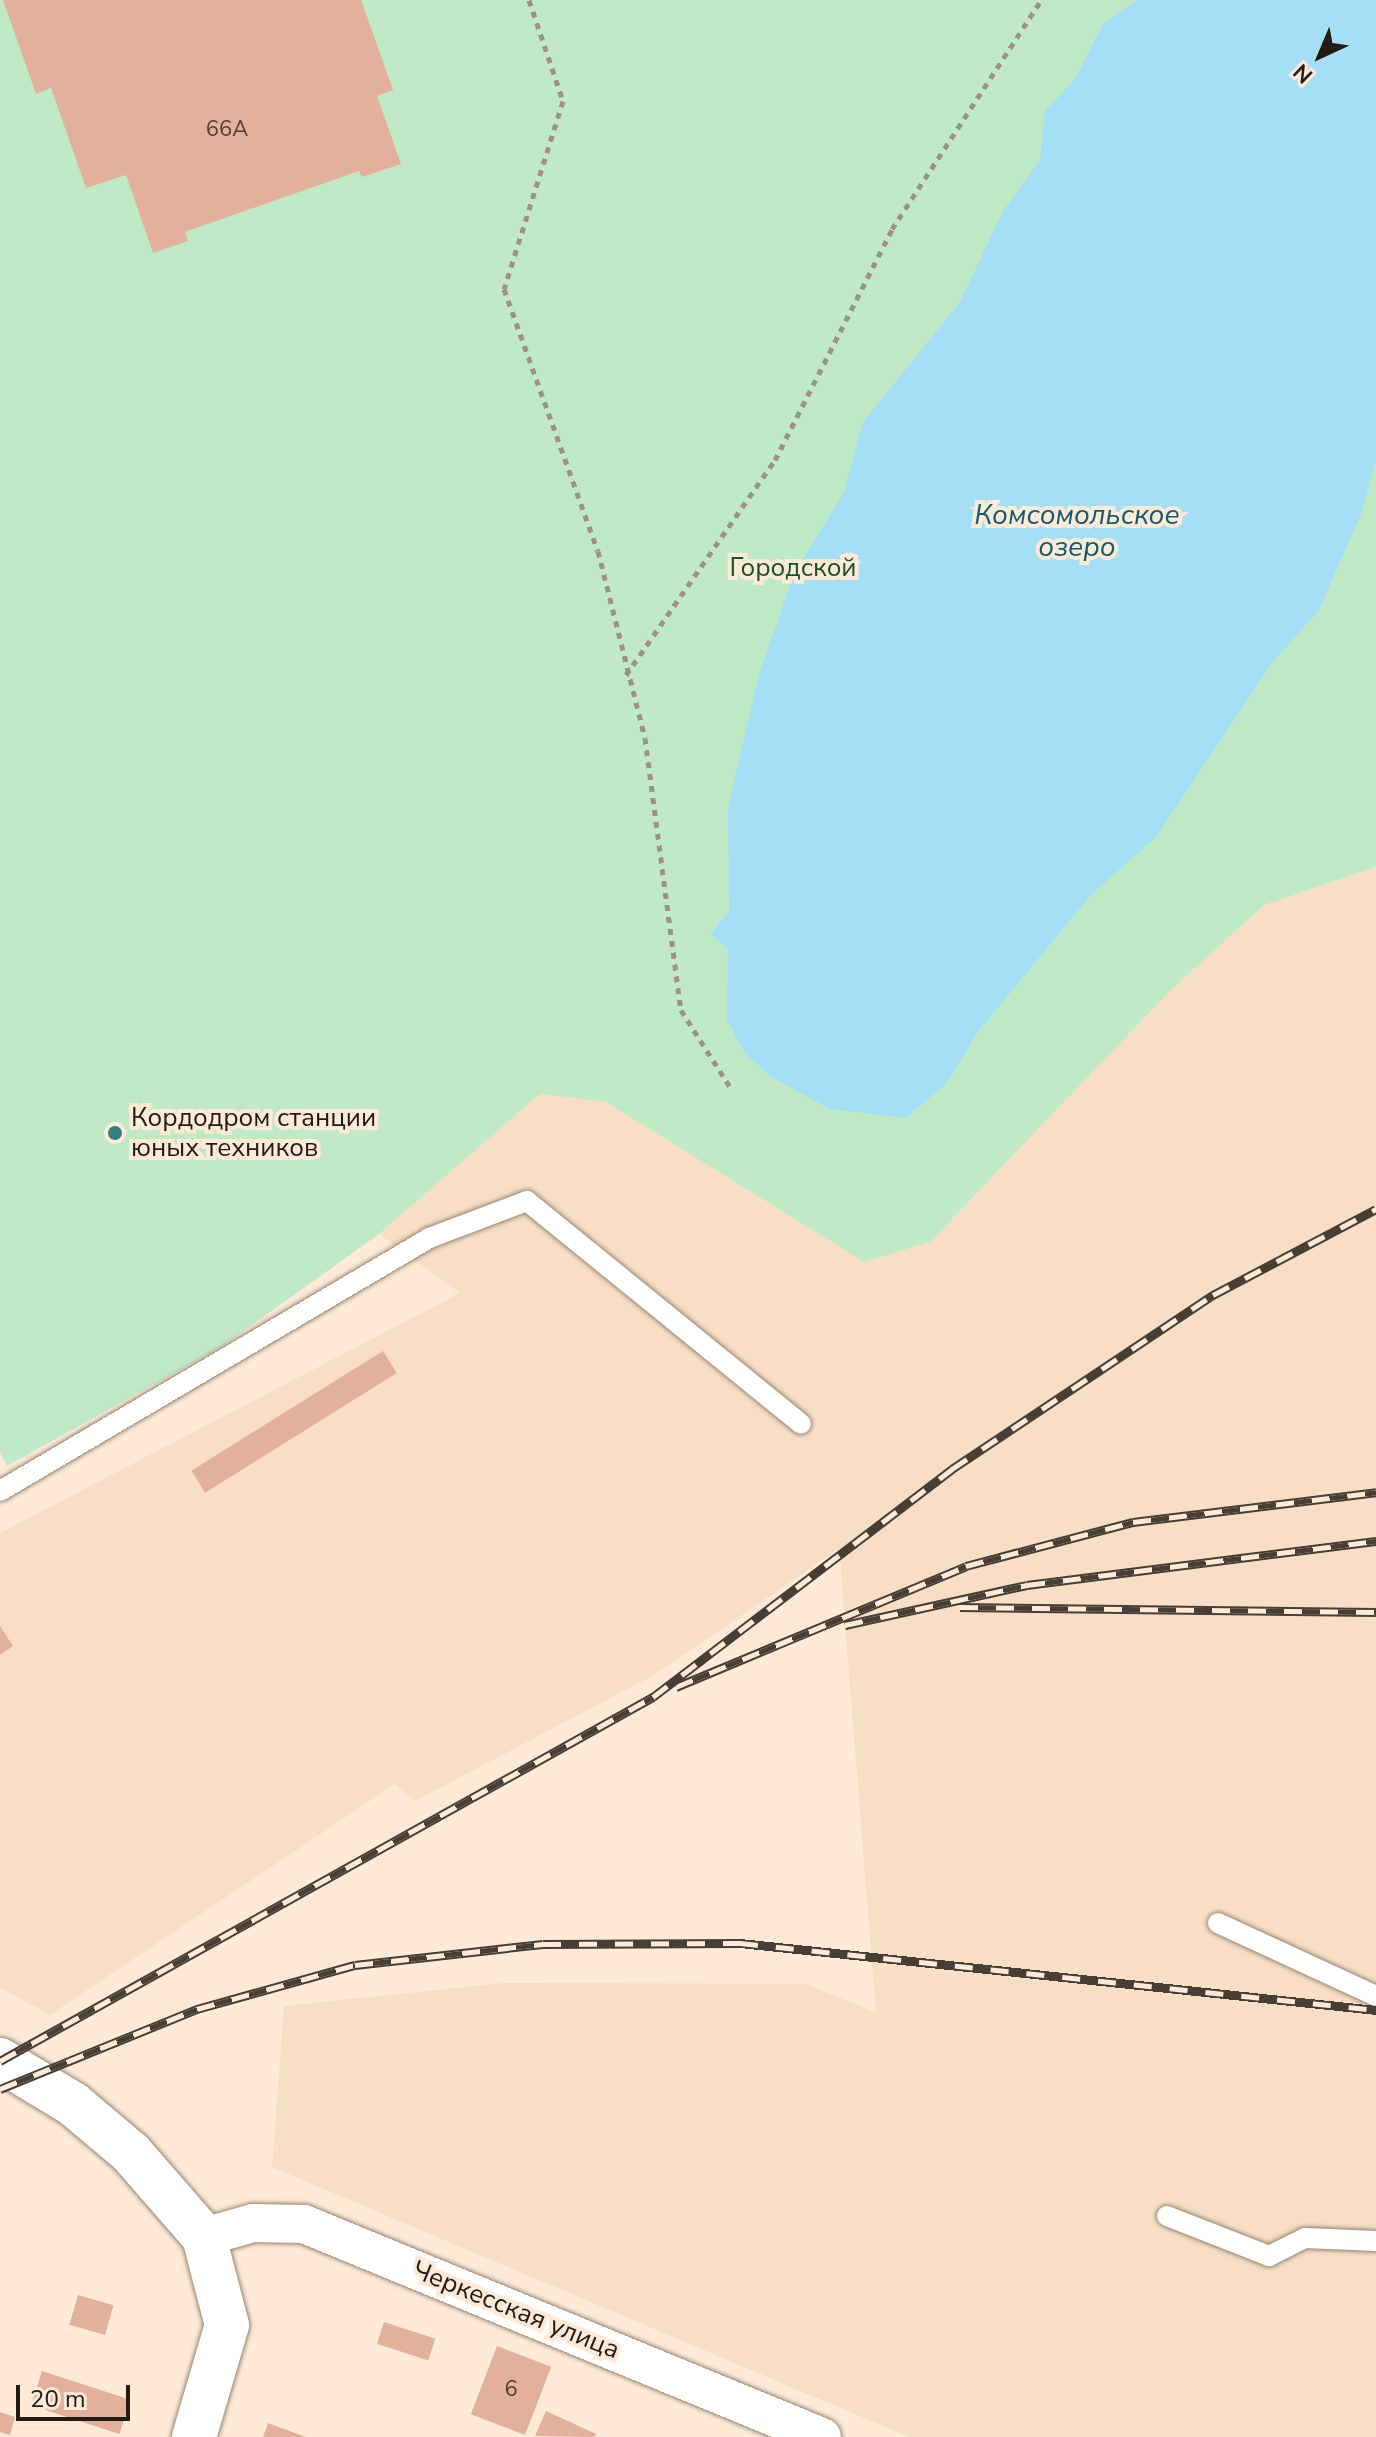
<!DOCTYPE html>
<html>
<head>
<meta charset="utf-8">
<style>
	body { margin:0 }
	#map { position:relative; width:1376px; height:2437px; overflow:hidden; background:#feead7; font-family:"Nunito Sans",sans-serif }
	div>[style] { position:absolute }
	.built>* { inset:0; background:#f7dec5 }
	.green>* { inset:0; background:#c0eac6 }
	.water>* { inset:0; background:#a5dff6 }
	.building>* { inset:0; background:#e3b09b; transform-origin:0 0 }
	.path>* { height:5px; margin-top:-2.5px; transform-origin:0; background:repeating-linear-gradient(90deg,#a09183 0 6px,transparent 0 12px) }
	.roads { filter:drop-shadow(0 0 2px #968573) drop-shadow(0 0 2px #968573) }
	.lane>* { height:20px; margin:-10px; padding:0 10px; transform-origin:10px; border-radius:10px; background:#fff }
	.street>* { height:38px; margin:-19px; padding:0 19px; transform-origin:19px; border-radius:19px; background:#fff }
	.secondary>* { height:44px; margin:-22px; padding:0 22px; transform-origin:22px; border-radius:22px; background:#fff }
	.rail>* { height:9px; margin-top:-4.5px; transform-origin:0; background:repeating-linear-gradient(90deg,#feead7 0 18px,#473e35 0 36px); box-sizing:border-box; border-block:2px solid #473e35 }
	.dots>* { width:22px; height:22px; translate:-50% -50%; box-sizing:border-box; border:4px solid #feead7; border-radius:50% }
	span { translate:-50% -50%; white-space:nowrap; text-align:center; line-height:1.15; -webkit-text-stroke:8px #feead7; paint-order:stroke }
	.number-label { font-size:22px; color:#524036 }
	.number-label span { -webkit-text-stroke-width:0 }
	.park-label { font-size:26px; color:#135427 }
	.poi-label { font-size:26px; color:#221b14 }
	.left { translate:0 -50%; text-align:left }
	.street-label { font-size:26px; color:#221b14 }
	.water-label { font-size:28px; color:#0f5b72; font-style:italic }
	.north { position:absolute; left:1280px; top:16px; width:80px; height:80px; -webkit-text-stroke:6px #feead7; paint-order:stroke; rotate:224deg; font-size:22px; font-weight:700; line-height:32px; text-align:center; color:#221b14 }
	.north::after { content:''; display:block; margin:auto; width:28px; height:36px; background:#221b14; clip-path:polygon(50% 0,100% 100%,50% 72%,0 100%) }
	.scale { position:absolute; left:16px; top:2385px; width:114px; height:36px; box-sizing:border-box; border:4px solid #221b14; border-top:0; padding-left:10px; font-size:24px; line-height:28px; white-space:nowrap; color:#221b14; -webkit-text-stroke:6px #feead7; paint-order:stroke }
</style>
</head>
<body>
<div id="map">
	<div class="built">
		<i style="clip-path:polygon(1376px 867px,1376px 2437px,909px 2437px,272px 2167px,284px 2006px,504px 1983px,807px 1984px,876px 2013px,839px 1549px,654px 1675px,415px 1801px,395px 1784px,50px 2015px,0 1988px,0 1533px,460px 1293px,379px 1234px,540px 1094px,606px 1102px,864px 1262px,930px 1242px,1170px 991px,1264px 905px)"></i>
	</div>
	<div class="green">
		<i style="clip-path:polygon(0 0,1376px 0,1376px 867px,1264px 905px,1170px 991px,930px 1242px,864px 1262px,606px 1102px,540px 1094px,379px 1234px,221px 1347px,7px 1466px,0 1452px)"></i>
	</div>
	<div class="water">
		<i style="clip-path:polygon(1137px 0,1376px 0,1376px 459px,1362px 512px,1319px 610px,1272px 663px,1157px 836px,1091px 895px,980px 1029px,946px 1084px,905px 1118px,830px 1109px,771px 1077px,744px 1052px,727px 1020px,728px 949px,711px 934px,729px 911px,728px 806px,760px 671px,794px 574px,844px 492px,863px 422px,960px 302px,1003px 211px,1040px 160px,1045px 111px,1075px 79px,1103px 24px)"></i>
	</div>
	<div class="building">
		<i style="clip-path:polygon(3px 0,361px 0,393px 90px,377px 96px,401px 164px,362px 177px,359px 171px,185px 232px,188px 241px,153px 253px,126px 175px,86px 188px,51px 88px,36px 94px)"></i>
		<i style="left:383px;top:1351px;width:26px;height:226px;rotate:58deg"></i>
		<i style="clip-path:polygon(0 1626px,13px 1646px,0 1655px)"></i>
		<i style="left:78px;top:2295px;width:37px;height:31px;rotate:16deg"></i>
		<i style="left:384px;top:2322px;width:54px;height:23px;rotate:18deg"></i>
		<i style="left:497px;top:2346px;width:58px;height:73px;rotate:21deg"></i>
		<i style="left:42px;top:2371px;width:93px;height:36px;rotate:18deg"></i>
		<i style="clip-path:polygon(546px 2411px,596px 2434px,595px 2437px,535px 2436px)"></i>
		<i style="clip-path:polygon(0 2412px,15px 2417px,10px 2435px,0 2432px)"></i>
		<i style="clip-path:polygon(268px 2423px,306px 2437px,263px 2437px)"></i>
	</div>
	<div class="path">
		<i style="left:529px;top:0;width:107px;rotate:71.4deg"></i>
		<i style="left:563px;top:101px;width:197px;rotate:107.4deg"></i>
		<i style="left:504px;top:289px;width:278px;rotate:70.3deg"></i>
		<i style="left:598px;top:551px;width:193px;rotate:75.9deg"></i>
		<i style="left:645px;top:738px;width:274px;rotate:82.5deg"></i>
		<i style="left:681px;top:1010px;width:91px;rotate:57.5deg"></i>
		<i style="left:626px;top:675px;width:262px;rotate:-55.3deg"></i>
		<i style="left:775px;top:460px;width:259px;rotate:-63.1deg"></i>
		<i style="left:892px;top:229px;width:273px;rotate:-56.9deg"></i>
	</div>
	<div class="roads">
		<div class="lane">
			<i style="left:0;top:1491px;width:498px;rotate:-30.5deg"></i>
			<i style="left:429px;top:1238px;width:105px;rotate:-20.7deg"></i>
			<i style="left:527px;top:1201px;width:353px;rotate:39.1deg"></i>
			<i style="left:1218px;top:1923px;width:174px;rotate:24.8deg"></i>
			<i style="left:1167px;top:2216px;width:110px;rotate:21.4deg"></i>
			<i style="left:1269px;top:2256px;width:40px;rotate:-26.6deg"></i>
			<i style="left:1305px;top:2238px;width:71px;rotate:2.4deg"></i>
		</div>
		<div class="street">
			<i style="left:204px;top:2237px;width:51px;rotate:-15.9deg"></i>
			<i style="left:253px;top:2223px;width:51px;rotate:1.1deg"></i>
			<i style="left:304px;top:2224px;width:560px;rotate:22.35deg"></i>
		</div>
		<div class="secondary">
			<i style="left:0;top:2060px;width:85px;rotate:31.1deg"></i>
			<i style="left:73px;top:2104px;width:76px;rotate:40.2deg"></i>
			<i style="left:131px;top:2153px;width:111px;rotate:49deg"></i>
			<i style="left:204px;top:2237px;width:91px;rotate:75.4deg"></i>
			<i style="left:227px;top:2325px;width:117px;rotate:106.4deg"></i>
		</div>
	</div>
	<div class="rail">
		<i style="left:960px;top:1607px;width:416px;rotate:0.7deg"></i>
		<i style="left:845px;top:1625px;width:186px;rotate:-12.4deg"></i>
		<i style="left:1027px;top:1585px;width:352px;rotate:-7.2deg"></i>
		<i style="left:676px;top:1687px;width:314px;rotate:-22.6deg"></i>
		<i style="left:966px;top:1566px;width:173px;rotate:-14.8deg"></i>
		<i style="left:1133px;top:1522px;width:245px;rotate:-7deg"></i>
		<i style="left:0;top:2061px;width:748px;rotate:-29.14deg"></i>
		<i style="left:653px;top:1697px;width:376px;rotate:-37.3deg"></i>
		<i style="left:952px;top:1469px;width:314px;rotate:-33.7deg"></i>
		<i style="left:1213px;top:1295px;width:184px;rotate:-27.8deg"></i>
		<i style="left:0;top:2089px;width:213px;rotate:-22.1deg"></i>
		<i style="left:197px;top:2009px;width:164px;rotate:-15.6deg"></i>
		<i style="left:355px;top:1965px;width:189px;rotate:-6.4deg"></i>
		<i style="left:543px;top:1944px;width:197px;rotate:-0.3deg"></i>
		<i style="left:740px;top:1943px;width:640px;rotate:6.01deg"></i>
	</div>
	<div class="dots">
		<i style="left:115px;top:1133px;background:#367f7f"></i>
	</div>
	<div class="number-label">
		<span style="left:227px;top:130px">66А</span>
		<span style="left:511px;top:2390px">6</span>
	</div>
	<div class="park-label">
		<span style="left:793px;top:568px">Городской</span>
	</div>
	<div class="poi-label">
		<span class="left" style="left:131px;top:1133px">Кордодром станции<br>юных техников</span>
	</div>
	<div class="street-label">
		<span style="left:516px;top:2310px;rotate:22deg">Черкесская улица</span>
	</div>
	<div class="water-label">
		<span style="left:1077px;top:531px">Комсомольское<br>озеро</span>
	</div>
	<div class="north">N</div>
	<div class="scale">20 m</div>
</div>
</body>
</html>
